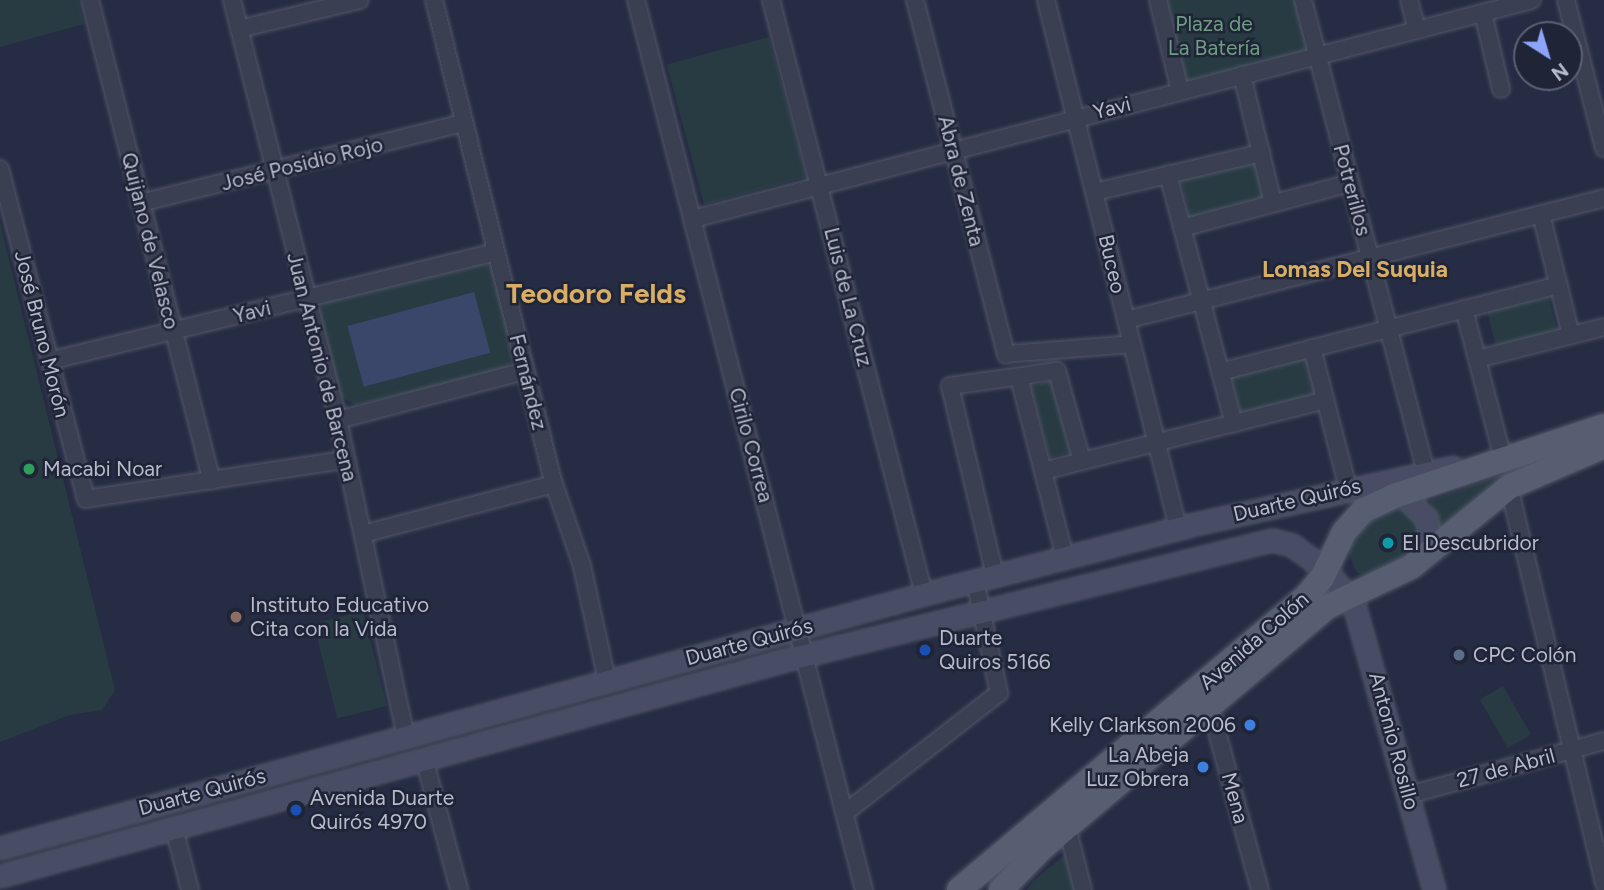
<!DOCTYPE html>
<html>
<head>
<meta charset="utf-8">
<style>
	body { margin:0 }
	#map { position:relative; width:1604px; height:890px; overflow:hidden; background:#262c43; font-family:Figtree,sans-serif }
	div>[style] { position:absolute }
	.green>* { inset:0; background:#283b43; transform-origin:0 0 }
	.water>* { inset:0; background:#3b466b; transform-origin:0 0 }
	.roads { filter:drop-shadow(0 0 2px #525769) drop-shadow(0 0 2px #525769) }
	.street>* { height:16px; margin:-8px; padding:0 8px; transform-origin:8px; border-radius:8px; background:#3a3f52 }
	.secondary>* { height:21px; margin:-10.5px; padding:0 10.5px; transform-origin:10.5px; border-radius:10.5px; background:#484d65 }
	.primary>* { height:24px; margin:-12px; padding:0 12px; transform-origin:12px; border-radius:12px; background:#585e72 }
	.dots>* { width:19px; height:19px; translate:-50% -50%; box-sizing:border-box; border:4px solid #1f2437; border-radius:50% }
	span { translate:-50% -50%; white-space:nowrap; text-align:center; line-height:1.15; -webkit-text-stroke:5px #1f2437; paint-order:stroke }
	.park-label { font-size:21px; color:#6e9d82 }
	.street-label { font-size:21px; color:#b7bbcc }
	.poi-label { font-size:21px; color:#b7bbcc }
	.left { translate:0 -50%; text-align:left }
	.right { translate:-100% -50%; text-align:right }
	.neighbourhood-label { font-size:23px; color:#d8ae66; font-weight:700 }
	.district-label { font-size:28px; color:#d8ae66; font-weight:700 }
	.north { position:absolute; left:1513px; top:21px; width:70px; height:70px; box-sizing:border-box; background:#1f2437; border:2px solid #5c6073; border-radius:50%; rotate:143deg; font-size:19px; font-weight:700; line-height:28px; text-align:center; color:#b7bbcc }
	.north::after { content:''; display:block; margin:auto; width:24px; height:32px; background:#8ea3fa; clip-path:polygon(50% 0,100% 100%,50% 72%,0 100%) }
</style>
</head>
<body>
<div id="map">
	<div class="green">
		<i style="clip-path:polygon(0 0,78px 0,84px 24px,0 47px)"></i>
		<i style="clip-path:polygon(1165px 0,1295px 0,1308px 51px,1185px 81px)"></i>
		<i style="left:769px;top:37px;width:145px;height:106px;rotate:75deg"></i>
		<i style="left:1255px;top:160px;width:41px;height:77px;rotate:76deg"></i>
		<i style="clip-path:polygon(0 223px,115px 690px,102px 710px,70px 715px,0 742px)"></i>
		<i style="clip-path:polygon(483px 263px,492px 268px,516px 358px,504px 370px,355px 405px,341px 397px,319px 311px,325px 301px)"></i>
		<i style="left:1548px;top:295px;width:37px;height:63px;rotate:76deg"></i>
		<i style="left:1306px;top:354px;width:41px;height:78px;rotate:75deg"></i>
		<i style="left:1051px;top:381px;width:74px;height:21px;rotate:75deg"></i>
		<i style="clip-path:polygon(1578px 447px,1479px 497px,1440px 528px,1429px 501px)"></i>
		<i style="clip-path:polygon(1402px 507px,1419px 522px,1422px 548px,1366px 576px,1356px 572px,1348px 551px,1355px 535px,1376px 516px)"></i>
		<i style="left:363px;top:611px;width:98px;height:51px;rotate:76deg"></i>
		<i style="left:1503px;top:686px;width:56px;height:27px;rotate:60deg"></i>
		<i style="clip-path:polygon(1066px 854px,1074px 890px,1027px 890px,1033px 881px)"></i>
	</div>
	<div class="water">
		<i style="left:474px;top:292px;width:63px;height:131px;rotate:75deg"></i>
	</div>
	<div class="roads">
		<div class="street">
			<i style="left:90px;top:0;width:496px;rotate:75.8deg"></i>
			<i style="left:232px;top:0;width:433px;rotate:75.8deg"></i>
			<i style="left:338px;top:420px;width:323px;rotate:77.9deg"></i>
			<i style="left:434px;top:0;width:499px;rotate:76.1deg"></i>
			<i style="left:554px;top:484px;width:87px;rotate:71.1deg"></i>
			<i style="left:582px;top:566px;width:118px;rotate:77.7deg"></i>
			<i style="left:636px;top:0;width:919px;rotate:75.63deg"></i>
			<i style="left:771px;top:0;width:613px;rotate:75.56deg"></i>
			<i style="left:915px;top:0;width:366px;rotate:75.6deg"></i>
			<i style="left:1006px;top:354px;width:126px;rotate:-4.5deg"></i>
			<i style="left:1046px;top:0;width:544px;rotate:75.96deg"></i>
			<i style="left:1158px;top:0;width:93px;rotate:76.3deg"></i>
			<i style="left:1303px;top:0;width:488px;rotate:75.4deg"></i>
			<i style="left:1426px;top:472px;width:11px;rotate:139deg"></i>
			<i style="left:1409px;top:0;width:31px;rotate:75deg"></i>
			<i style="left:1566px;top:0;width:153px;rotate:75.6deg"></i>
			<i style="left:1483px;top:13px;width:78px;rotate:76.7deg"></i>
			<i style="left:239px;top:29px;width:124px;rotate:-13.5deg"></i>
			<i style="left:1242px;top:75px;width:132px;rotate:76.4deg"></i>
			<i style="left:0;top:169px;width:341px;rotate:75.4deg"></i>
			<i style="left:86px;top:499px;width:261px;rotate:-8.6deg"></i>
			<i style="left:1168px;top:174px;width:258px;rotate:75.2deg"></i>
			<i style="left:1095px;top:192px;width:171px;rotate:-13.2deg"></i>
			<i style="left:140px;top:203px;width:333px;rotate:-13.9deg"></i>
			<i style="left:1541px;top:214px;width:125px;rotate:76.1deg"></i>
			<i style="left:693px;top:219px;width:867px;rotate:-14.63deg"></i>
			<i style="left:1182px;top:228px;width:174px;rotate:-15deg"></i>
			<i style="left:1464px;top:309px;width:155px;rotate:75.4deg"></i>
			<i style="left:1126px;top:320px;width:493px;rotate:-14.3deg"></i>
			<i style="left:1312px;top:348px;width:145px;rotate:75.6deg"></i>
			<i style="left:1477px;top:359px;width:131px;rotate:-14.1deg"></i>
			<i style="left:49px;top:361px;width:459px;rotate:-13.7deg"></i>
			<i style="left:1220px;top:372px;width:350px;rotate:-14.4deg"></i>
			<i style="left:1019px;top:377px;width:186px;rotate:75.7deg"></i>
			<i style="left:338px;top:420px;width:193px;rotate:-14.7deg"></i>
			<i style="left:1043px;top:471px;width:291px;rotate:-14.1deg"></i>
			<i style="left:1509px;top:487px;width:408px;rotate:76.5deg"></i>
			<i style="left:363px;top:534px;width:197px;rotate:-14.7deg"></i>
			<i style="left:995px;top:575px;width:194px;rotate:-103.4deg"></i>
			<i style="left:950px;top:386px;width:108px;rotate:-8deg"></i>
			<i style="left:1057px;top:371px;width:93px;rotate:74.5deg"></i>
			<i style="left:1210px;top:706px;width:191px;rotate:74.8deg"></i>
			<i style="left:424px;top:758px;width:137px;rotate:75.1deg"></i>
			<i style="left:1409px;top:795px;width:202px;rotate:-15.5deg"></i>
			<i style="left:846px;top:812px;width:194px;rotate:-37.9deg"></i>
			<i style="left:999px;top:693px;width:115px;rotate:-102.1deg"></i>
			<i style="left:1067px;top:827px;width:65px;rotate:75.7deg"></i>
			<i style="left:174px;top:828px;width:64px;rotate:75.5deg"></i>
		</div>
		<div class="secondary">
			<i style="left:1392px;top:484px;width:49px;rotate:45deg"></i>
			<i style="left:1427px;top:519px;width:31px;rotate:84deg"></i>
			<i style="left:0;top:848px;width:958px;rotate:-15.37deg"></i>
			<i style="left:924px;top:594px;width:275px;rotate:-14.5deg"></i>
			<i style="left:1190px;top:525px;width:269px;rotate:-12.4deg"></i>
			<i style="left:0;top:876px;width:814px;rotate:-15.38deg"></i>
			<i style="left:785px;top:660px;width:502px;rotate:-13.84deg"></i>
			<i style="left:1272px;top:540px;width:21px;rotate:14deg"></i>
			<i style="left:1292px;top:545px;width:42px;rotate:36.3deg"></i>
			<i style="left:1326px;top:570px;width:45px;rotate:51.3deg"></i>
			<i style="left:1354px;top:605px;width:296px;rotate:74.3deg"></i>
		</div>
		<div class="primary">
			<i style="left:959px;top:890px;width:453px;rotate:-40.2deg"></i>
			<i style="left:1305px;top:598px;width:26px;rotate:-50deg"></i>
			<i style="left:1322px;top:578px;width:51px;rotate:-64.4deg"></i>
			<i style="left:1344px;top:532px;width:30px;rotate:-48deg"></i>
			<i style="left:1364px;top:510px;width:33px;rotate:-25deg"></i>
			<i style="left:1394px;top:496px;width:221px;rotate:-18.4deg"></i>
			<i style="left:1001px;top:890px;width:60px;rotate:-45.7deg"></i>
			<i style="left:1043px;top:847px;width:372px;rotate:-40.2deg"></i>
			<i style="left:1327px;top:607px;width:93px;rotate:-25.5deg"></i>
			<i style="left:1411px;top:567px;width:127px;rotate:-39.2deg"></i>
			<i style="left:1509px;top:487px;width:103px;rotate:-23.3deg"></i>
		</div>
	</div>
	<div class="dots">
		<i style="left:29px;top:469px;background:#2e9e5b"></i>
		<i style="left:1388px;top:543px;background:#0f9aa8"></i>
		<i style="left:236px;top:617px;background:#8d6e63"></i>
		<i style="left:925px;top:650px;background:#1a4fb4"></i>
		<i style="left:1459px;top:655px;background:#5c6f8a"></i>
		<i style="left:1250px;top:725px;background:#3f7fe0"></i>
		<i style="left:1203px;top:767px;background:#3f7fe0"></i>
		<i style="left:296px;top:810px;background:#1a4fb4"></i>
	</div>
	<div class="park-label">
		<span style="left:1214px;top:36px">Plaza de<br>La Batería</span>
	</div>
	<div class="street-label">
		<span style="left:1112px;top:108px;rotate:-14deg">Yavi</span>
		<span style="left:302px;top:164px;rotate:-14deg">José Posidio Rojo</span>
		<span style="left:961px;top:181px;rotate:76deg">Abra de Zenta</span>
		<span style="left:1352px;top:190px;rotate:75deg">Potrerillos</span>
		<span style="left:150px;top:241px;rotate:76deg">Quijano de Velasco</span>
		<span style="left:1112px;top:264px;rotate:77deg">Buceo</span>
		<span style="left:848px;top:297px;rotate:76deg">Luis de La Cruz</span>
		<span style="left:252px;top:312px;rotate:-14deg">Yavi</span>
		<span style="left:42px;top:334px;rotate:76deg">José Bruno Morón</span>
		<span style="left:322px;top:367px;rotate:76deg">Juan Antonio de Barcena</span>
		<span style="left:528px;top:382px;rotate:76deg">Fernández</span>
		<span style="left:751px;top:445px;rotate:75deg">Cirilo Correa</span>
		<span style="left:1297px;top:500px;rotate:-13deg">Duarte Quirós</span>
		<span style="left:1254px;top:641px;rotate:-41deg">Avenida Colón</span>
		<span style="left:749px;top:642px;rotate:-15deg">Duarte Quirós</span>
		<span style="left:1394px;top:741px;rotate:75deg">Antonio Rosillo</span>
		<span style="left:1506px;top:768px;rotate:-15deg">27 de Abril</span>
		<span style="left:202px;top:792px;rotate:-15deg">Duarte Quirós</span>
		<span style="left:1235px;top:798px;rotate:75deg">Mena</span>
	</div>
	<div class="poi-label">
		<span class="left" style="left:43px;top:469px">Macabi Noar</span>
		<span class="left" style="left:1402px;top:543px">El Descubridor</span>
		<span class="left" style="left:250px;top:617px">Instituto Educativo<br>Cita con la Vida</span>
		<span class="left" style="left:939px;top:650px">Duarte<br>Quiros 5166</span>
		<span class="left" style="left:1473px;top:655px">CPC Colón</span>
		<span class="right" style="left:1236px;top:725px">Kelly Clarkson 2006</span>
		<span class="right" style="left:1189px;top:767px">La Abeja<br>Luz Obrera</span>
		<span class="left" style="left:310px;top:810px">Avenida Duarte<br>Quirós 4970</span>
	</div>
	<div class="neighbourhood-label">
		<span style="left:1355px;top:269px">Lomas Del Suquia</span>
	</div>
	<div class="district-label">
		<span style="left:596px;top:293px">Teodoro Felds</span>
	</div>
	<div class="north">N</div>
</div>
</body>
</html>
